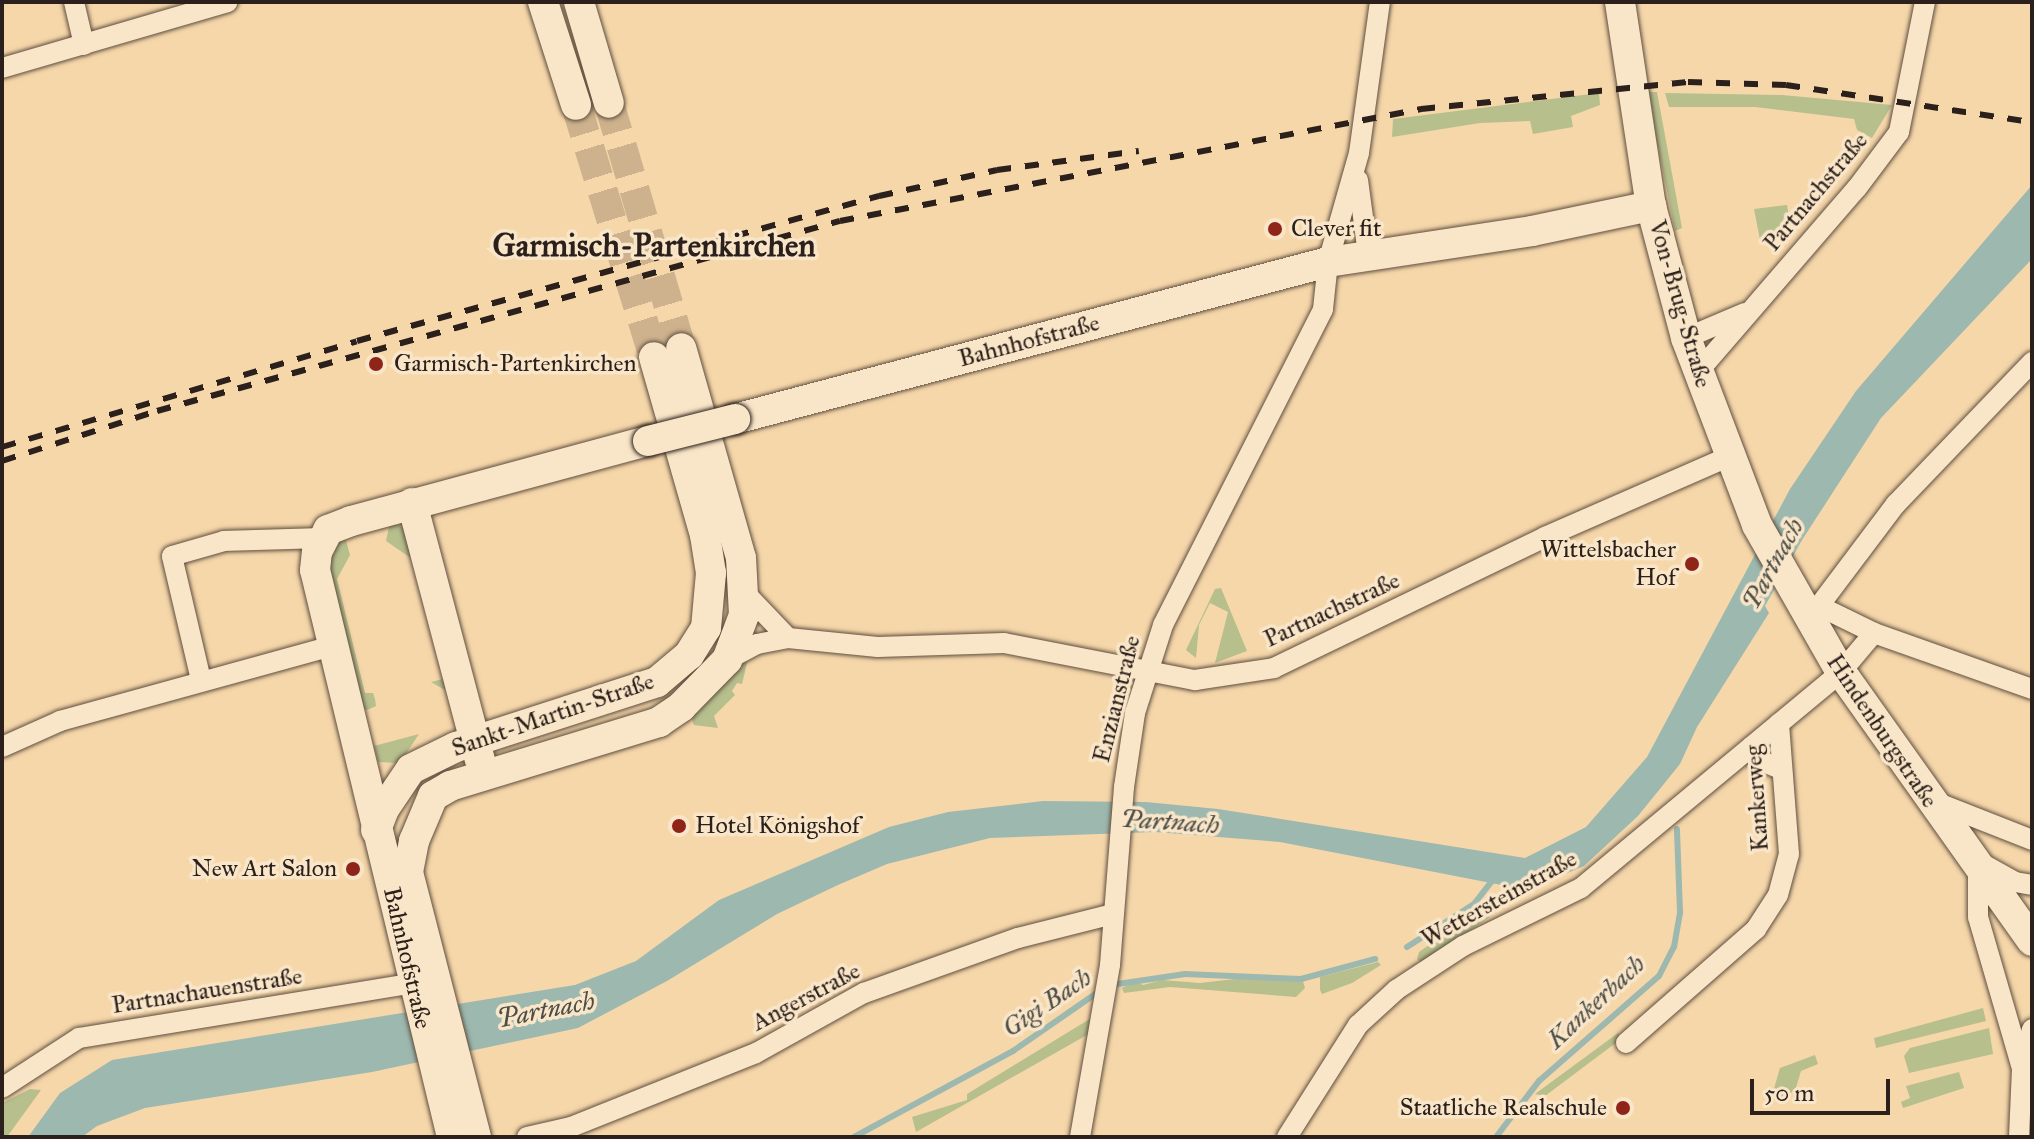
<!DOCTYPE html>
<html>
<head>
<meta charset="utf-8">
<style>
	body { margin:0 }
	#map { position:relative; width:2034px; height:1139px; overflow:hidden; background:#f6d7aa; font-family:"IM FELL Great Primer",serif }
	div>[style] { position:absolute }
	.green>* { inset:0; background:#b7bf8d }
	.water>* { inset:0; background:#9db8af }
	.stream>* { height:6px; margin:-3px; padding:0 3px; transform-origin:3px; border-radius:3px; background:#9db8af }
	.secondary-tunnel>* { height:30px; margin-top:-15px; transform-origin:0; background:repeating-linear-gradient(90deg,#cdb28d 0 30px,transparent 0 45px) }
	.roads { filter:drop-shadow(0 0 2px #5e4e3f) drop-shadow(0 0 2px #5e4e3f) }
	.street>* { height:20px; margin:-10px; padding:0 10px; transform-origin:10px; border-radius:10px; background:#f9e5c8 }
	.secondary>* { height:30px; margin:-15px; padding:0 15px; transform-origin:15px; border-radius:15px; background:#f9e5c8 }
	.rail>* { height:6px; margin-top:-3px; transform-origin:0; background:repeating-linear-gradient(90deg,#2b201b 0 14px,transparent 0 28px) }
	.bridges { filter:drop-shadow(0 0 2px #2b201b) drop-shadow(0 0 2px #2b201b) }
	.secondary-bridge>* { height:30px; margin:-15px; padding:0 15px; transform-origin:15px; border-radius:15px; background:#f9e5c8 }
	.dots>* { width:22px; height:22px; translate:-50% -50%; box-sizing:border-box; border:4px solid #f9e5c8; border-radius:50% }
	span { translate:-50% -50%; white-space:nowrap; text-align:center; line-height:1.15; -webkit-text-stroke:7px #f9e5c8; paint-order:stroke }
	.street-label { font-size:24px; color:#2b201b }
	.poi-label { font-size:24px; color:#2b201b }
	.left { translate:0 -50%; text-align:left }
	.right { translate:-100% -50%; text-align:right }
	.water-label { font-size:26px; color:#4d4e47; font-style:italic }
	.district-label { font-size:32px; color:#2b201b; font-weight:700 }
	.frame { position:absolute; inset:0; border:4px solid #2b201b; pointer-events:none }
	.scale { position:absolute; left:1750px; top:1079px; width:140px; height:36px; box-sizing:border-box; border:4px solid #2b201b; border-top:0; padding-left:10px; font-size:24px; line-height:28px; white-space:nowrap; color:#2b201b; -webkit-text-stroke:6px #f9e5c8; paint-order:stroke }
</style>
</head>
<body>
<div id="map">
	<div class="green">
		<i style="clip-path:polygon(1647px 92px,1657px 92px,1682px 228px,1675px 231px)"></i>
		<i style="clip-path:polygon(1599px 93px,1600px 105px,1571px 116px,1573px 127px,1533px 134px,1530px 121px,1480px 123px,1392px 137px,1393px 119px)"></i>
		<i style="clip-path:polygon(1665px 93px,1782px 95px,1892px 105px,1872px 138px,1857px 130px,1854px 119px,1755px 107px,1669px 107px)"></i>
		<i style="clip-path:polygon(1787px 205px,1789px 217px,1761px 245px,1754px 209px)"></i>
		<i style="clip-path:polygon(390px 522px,411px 531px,452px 686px,445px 690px,431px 682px,443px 679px,415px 561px,386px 541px)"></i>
		<i style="clip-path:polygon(344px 533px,350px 555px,337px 579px,365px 693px,373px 693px,375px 699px,376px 706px,367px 710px,361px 708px,326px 560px)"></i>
		<i style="clip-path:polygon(1221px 588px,1247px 651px,1215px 663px,1228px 612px,1210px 603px,1199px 625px,1196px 658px,1186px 650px,1215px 589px)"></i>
		<i style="clip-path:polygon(748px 659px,742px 684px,737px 683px,732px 691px,735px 695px,714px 716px,718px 728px,694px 725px,689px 712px,730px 670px)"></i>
		<i style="clip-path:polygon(419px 734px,400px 763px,378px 762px,374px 746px)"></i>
		<i style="clip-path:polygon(1488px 903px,1493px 915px,1422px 963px,1417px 959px,1419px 952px)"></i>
		<i style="clip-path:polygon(1378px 962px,1381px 965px,1352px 983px,1322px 994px,1320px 990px,1320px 977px)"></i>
		<i style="clip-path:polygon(1252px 977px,1302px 978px,1305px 988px,1296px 997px,1170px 987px,1124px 993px,1122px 988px,1135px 981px,1143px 985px,1162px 980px,1200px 983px)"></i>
		<i style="clip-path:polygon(1983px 1008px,1986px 1021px,1876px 1048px,1874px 1038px)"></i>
		<i style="clip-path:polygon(1093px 1017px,1094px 1031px,916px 1132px,912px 1117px,967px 1100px,967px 1094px)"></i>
		<i style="clip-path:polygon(1989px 1028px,1993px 1054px,1909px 1073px,1904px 1056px,1910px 1048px)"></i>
		<i style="clip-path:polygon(1618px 1033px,1621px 1039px,1545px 1096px,1535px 1094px)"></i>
		<i style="clip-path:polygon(1815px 1055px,1818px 1064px,1801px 1071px,1795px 1091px,1770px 1102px,1780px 1068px)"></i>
		<i style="clip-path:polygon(1959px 1072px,1964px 1088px,1903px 1108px,1901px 1102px,1910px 1098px,1906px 1086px)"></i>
		<i style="clip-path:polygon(30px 1089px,41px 1090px,7px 1137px,2px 1137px,2px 1103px)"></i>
	</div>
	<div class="water">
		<i style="clip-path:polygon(2032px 185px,2032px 259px,1881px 418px,1802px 540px,1765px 606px,1769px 613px,1697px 727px,1680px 764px,1638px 816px,1584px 866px,1527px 890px,1280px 842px,1155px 832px,990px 838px,887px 864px,838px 885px,777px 914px,667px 981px,578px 1028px,372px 1072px,145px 1108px,97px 1126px,82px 1137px,28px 1137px,60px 1093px,112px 1060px,575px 985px,636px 961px,719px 900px,889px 827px,948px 812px,1043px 801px,1146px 802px,1218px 809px,1525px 858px,1586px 827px,1647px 757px,1790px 489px,1856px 391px)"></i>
	</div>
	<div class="stream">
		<i style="left:1407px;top:947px;width:80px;rotate:-32.7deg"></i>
		<i style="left:1474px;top:904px;width:29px;rotate:-52deg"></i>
		<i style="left:1111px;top:985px;width:75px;rotate:-8.5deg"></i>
		<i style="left:1185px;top:974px;width:116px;rotate:2.5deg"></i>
		<i style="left:1301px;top:979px;width:77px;rotate:-15.1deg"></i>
		<i style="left:854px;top:1137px;width:181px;rotate:-28.4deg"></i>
		<i style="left:1013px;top:1051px;width:107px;rotate:-34.7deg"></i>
		<i style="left:1496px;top:1137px;width:71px;rotate:-52.5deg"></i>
		<i style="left:1539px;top:1081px;width:159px;rotate:-41.2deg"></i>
		<i style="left:1659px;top:976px;width:33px;rotate:-63deg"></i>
		<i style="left:1674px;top:947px;width:36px;rotate:-80deg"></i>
		<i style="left:1680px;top:912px;width:83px;rotate:-92.1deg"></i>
	</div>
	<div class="secondary-tunnel">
		<i style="left:609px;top:103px;width:255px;rotate:73.6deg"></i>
		<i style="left:576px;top:105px;width:264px;rotate:72.8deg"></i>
	</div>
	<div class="roads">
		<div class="street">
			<i style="left:74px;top:2px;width:44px;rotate:76.9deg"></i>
			<i style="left:2px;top:68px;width:235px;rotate:-16.3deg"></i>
			<i style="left:1358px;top:180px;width:60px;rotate:82.3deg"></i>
			<i style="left:1366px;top:239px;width:20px;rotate:45deg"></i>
			<i style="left:1686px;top:338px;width:64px;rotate:-23deg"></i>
			<i style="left:1698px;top:372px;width:243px;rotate:-49.2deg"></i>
			<i style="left:1857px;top:188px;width:70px;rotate:-53.1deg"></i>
			<i style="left:1899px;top:132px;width:133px;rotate:-78.7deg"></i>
			<i style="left:746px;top:594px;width:61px;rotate:46.3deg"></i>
			<i style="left:1819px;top:606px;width:61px;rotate:26.1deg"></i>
			<i style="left:1874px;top:633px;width:168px;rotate:19.5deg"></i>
			<i style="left:1806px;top:617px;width:17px;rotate:-40deg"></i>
			<i style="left:1819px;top:606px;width:128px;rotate:-53deg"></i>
			<i style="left:1896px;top:504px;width:197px;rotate:-46.2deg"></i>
			<i style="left:727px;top:660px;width:34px;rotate:-28deg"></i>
			<i style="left:757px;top:644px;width:32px;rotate:-11deg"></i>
			<i style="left:788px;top:638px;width:90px;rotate:5.7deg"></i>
			<i style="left:878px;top:647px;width:126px;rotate:-1.8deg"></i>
			<i style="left:1004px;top:643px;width:195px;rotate:11deg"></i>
			<i style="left:1195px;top:680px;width:80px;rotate:-8.6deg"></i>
			<i style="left:1274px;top:668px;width:301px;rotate:-25.8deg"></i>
			<i style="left:1545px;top:537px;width:200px;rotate:-23.6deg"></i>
			<i style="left:201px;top:680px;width:127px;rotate:-103.2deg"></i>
			<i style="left:172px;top:556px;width:54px;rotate:-16.1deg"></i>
			<i style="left:224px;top:541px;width:97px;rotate:-1.8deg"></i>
			<i style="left:1752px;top:746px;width:14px;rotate:69deg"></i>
			<i style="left:1757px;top:759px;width:25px;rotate:23deg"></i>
			<i style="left:2px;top:747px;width:64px;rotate:-24.1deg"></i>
			<i style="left:60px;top:721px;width:283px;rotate:-15.4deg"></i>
			<i style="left:1928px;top:799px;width:112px;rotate:21.5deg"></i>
			<i style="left:1981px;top:863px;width:39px;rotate:29deg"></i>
			<i style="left:2015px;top:882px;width:17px;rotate:10deg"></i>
			<i style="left:1978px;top:868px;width:49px;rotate:90deg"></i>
			<i style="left:1978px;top:917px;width:157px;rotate:73.8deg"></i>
			<i style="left:1626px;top:1043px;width:173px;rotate:-41.2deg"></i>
			<i style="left:1756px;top:929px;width:40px;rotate:-57.1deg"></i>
			<i style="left:1778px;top:895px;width:42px;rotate:-75deg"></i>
			<i style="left:1789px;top:854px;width:131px;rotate:-94.4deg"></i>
			<i style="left:2px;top:1088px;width:92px;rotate:-33deg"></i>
			<i style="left:79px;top:1038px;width:352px;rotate:-9.3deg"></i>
			<i style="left:527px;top:1137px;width:45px;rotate:-12.8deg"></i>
			<i style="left:571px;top:1127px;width:199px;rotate:-21.8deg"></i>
			<i style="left:756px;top:1053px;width:124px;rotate:-29.1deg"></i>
			<i style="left:864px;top:993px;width:164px;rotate:-19.7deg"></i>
			<i style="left:1018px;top:938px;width:98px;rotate:-14.2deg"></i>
			<i style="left:1080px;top:1137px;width:175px;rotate:-80.1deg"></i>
			<i style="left:1110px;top:965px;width:179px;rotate:-85.5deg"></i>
			<i style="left:1124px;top:787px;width:75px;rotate:-81.5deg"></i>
			<i style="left:1135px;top:713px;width:92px;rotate:-72.3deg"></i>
			<i style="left:1163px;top:625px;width:354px;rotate:-63.1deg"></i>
			<i style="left:1323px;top:309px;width:47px;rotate:-83.9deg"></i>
			<i style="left:1328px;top:262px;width:113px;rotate:-74.1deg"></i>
			<i style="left:1359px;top:153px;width:152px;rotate:-82.1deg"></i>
			<i style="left:1287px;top:1137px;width:133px;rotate:-57.6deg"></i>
			<i style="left:1358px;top:1025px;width:52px;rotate:-42.6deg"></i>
			<i style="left:1396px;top:990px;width:80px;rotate:-33.3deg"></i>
			<i style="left:1463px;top:946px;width:131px;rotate:-26.2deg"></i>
			<i style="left:1581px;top:888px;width:338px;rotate:-39.7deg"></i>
			<i style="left:1841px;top:672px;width:51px;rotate:-49.8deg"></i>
			<i style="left:2019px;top:1137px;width:69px;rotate:-87.5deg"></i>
			<i style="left:2022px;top:1068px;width:40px;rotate:-75.6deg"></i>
		</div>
		<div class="secondary">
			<i style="left:543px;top:2px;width:108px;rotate:72.2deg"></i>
			<i style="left:579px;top:2px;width:105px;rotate:73.5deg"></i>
			<i style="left:1620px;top:2px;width:206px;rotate:81.4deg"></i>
			<i style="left:1651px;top:206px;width:137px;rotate:75.1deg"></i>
			<i style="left:1686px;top:338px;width:200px;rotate:69.2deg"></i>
			<i style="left:1757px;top:525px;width:169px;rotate:60.3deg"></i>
			<i style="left:1841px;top:672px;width:330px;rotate:54.6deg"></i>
			<i style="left:735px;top:419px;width:613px;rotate:-14.83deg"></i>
			<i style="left:1328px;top:262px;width:206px;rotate:-8.6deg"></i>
			<i style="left:1532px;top:231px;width:122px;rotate:-11.9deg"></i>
			<i style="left:412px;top:503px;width:266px;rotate:75.2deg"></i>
			<i style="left:376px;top:830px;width:22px;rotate:-69deg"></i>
			<i style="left:384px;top:809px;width:48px;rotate:-56deg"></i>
			<i style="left:411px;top:769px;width:50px;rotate:-26.1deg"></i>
			<i style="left:456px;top:747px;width:211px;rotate:-17.9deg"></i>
			<i style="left:657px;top:682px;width:42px;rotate:-40.2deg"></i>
			<i style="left:689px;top:655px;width:32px;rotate:-58deg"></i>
			<i style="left:706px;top:628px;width:55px;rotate:-84.8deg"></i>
			<i style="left:711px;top:573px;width:38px;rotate:-99deg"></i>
			<i style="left:705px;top:535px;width:185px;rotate:-106deg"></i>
			<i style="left:452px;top:1137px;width:583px;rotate:-103.58deg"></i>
			<i style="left:315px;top:570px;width:18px;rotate:-84deg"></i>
			<i style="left:317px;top:552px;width:25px;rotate:-63deg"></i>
			<i style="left:328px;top:530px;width:25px;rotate:-21deg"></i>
			<i style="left:351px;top:521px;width:308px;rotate:-15.1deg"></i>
			<i style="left:476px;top:1137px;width:274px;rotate:-104.4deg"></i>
			<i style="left:408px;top:872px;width:32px;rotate:-79deg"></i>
			<i style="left:414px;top:841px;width:49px;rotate:-67.1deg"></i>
			<i style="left:433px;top:796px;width:20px;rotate:-30deg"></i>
			<i style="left:450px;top:786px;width:219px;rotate:-17deg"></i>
			<i style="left:659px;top:722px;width:27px;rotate:-34deg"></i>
			<i style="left:681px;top:707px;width:66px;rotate:-45.6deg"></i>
			<i style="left:727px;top:660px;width:48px;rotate:-69.3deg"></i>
			<i style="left:744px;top:615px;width:57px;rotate:-93deg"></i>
			<i style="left:741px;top:558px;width:218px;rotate:-105.9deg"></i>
		</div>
	</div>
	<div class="rail">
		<i style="left:2px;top:447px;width:370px;rotate:-16.6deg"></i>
		<i style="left:357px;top:341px;width:542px;rotate:-15.52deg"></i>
		<i style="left:879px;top:196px;width:121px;rotate:-12.4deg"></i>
		<i style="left:997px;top:170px;width:143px;rotate:-7.6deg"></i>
		<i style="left:2px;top:461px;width:163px;rotate:-17.9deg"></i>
		<i style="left:157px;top:411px;width:709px;rotate:-15.55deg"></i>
		<i style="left:840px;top:221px;width:592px;rotate:-10.91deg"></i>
		<i style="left:1421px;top:109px;width:268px;rotate:-5.8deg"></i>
		<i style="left:1688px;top:82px;width:98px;rotate:1.8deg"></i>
		<i style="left:1786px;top:85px;width:249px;rotate:8.6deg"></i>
	</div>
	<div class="bridges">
		<div class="secondary-bridge">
			<i style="left:648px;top:441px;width:90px;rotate:-14.2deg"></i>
		</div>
	</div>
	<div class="dots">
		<i style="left:1275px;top:229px;background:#8f2418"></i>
		<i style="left:376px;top:364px;background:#8f2418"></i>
		<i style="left:1692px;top:564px;background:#8f2418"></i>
		<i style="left:679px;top:826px;background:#8f2418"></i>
		<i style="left:353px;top:869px;background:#8f2418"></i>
		<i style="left:1623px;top:1108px;background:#8f2418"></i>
	</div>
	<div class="street-label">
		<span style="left:1816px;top:192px;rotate:-50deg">Partnachstraße</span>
		<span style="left:1680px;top:304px;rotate:74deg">Von-Brug-Straße</span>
		<span style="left:1029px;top:341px;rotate:-15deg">Bahnhofstraße</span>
		<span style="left:1332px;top:610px;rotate:-25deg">Partnachstraße</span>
		<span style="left:1117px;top:699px;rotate:-76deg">Enzianstraße</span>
		<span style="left:553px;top:715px;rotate:-19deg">Sankt-Martin-Straße</span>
		<span style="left:1882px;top:731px;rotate:56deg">Hindenburgstraße</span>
		<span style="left:1757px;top:798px;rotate:-94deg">Kankerweg</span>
		<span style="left:1499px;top:899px;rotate:-29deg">Wettersteinstraße</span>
		<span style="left:407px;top:958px;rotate:77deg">Bahnhofstraße</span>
		<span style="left:207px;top:991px;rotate:-9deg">Partnachauenstraße</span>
		<span style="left:806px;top:997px;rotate:-28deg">Angerstraße</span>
	</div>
	<div class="poi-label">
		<span class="left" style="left:1291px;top:229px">Clever fit</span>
		<span class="left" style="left:394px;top:364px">Garmisch-Partenkirchen</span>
		<span class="right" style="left:1676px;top:564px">Wittelsbacher<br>Hof</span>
		<span class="left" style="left:695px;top:826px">Hotel Königshof</span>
		<span class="right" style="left:337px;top:869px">New Art Salon</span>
		<span class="right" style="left:1607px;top:1108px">Staatliche Realschule</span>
	</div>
	<div class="water-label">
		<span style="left:1773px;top:564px;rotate:-61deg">Partnach</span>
		<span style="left:1170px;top:822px;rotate:4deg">Partnach</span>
		<span style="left:1596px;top:1002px;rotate:-43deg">Kankerbach</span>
		<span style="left:1047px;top:1003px;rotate:-34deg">Gigi Bach</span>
		<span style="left:546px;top:1010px;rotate:-11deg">Partnach</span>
	</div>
	<div class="district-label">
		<span style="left:654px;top:246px">Garmisch-Partenkirchen</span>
	</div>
	<div class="frame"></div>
	<div class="scale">50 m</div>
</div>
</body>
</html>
